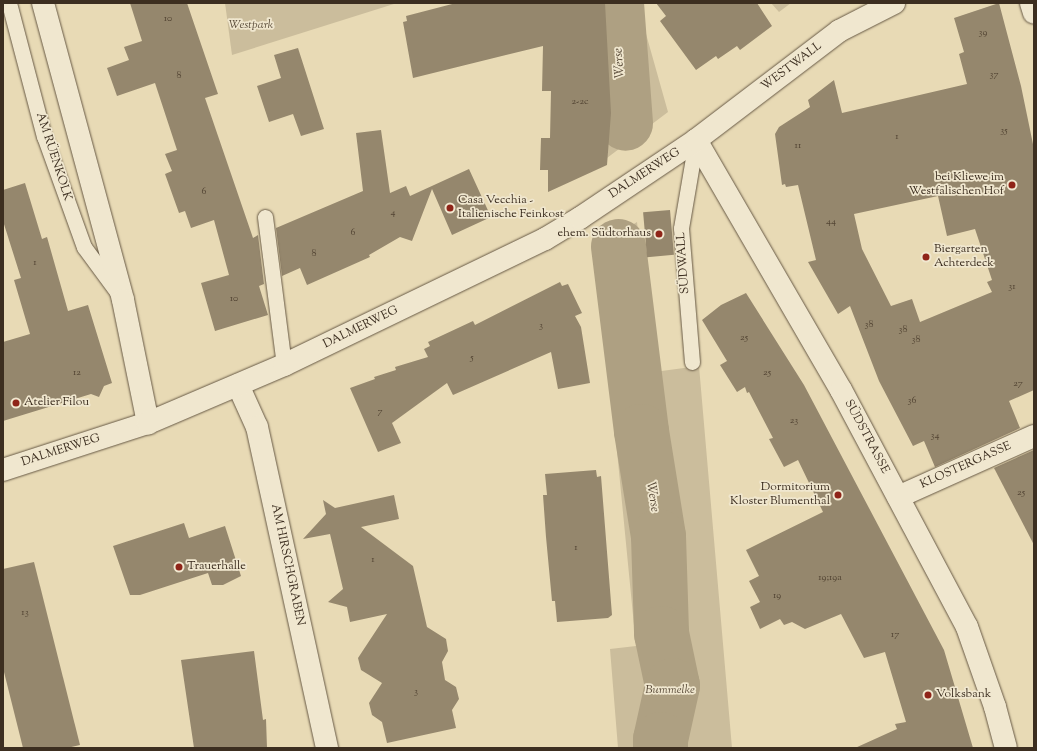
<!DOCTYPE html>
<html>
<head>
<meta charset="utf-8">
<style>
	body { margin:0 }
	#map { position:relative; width:1037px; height:751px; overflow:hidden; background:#e8dab5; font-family:"Sorts Mill Goudy",serif }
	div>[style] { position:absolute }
	.green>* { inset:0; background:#cbbd9c }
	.river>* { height:55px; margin:-27.5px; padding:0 27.5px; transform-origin:27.5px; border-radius:27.5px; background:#aea082 }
	.building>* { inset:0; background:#95876d; transform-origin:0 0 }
	.roads { filter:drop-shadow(0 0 1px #675945) drop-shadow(0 0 1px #675945) }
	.service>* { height:15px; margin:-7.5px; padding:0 7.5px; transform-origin:7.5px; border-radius:7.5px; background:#f0e7cf }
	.pedestrian>* { height:22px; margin:-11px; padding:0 11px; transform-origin:11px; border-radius:11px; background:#f0e7cf }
	.minor>* { height:22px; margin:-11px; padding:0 11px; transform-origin:11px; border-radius:11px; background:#f0e7cf }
	.dots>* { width:11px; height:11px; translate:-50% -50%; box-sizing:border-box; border:2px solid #f0e7cf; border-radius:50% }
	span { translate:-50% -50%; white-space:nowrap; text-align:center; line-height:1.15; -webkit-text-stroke:3.5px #f0e7cf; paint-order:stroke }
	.number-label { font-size:10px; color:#524433 }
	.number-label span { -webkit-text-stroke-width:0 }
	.park-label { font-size:12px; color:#594b39; font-style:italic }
	.street-label { font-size:12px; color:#3c2e20 }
	.poi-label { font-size:12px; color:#3c2e20 }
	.right { translate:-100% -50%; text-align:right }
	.left { translate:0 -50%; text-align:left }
	.water-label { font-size:13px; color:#584a38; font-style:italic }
	.frame { position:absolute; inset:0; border:4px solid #3c2e20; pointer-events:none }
</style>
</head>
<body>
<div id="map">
	<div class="green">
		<i style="clip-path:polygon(225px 3px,397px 3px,232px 55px)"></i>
		<i style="clip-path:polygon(603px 3px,636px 3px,639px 9px,668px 112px,607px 158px,611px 113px)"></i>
		<i style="clip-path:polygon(771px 3px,791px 3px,779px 12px)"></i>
		<i style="clip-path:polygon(637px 222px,654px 372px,699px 366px,732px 748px,618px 748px,610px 649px,636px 646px,597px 246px)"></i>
	</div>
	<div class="river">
		<i style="left:616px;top:3px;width:120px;rotate:85.7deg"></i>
		<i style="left:618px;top:246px;width:186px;rotate:82.9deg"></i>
		<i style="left:641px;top:431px;width:106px;rotate:80.8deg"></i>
		<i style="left:658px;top:536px;width:97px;rotate:88.2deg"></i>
		<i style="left:661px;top:633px;width:53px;rotate:78.1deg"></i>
		<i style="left:672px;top:685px;width:55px;rotate:102.5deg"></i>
		<i style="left:660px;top:739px;width:9px;rotate:90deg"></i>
	</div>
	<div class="building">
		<i style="clip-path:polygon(130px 3px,187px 3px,218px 94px,205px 98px,253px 238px,258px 235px,264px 284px,259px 286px,268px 315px,215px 331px,201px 283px,229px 275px,214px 220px,191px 228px,185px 211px,179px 213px,165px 174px,172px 171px,165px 154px,177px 150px,155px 83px,117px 96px,107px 68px,129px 60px,124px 47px,142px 41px)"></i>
		<i style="clip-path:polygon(456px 3px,605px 3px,611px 113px,607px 165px,548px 192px,548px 170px,540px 170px,541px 138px,550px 138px,551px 91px,542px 91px,543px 46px,413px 78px,403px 22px,407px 21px,406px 16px)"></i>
		<i style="clip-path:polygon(656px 3px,757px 3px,772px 26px,740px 50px,737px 46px,718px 59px,716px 56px,696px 70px,660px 21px,666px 16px)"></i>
		<i style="clip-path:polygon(evenodd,999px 3px,1021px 86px,1034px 149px,1034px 390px,1009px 401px,1020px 428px,935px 467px,924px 441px,913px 446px,879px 381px,850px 306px,838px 314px,808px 262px,816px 260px,798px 185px,786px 187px,785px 184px,782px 185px,775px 134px,779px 127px,810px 107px,808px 100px,834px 80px,842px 113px,967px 84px,959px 54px,964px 52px,954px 18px,999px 3px,938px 196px,947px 236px,975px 229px,992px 280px,987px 282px,992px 292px,920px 322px,912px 299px,891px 306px,862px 249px,854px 214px,938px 196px)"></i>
		<i style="clip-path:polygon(298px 48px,324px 129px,301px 136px,293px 114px,269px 122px,257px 86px,281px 78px,274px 55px)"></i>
		<i style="clip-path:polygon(381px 130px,390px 193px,406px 186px,410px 196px,469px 169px,491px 217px,452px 235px,432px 189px,412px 241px,400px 237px,369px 255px,370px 257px,307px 285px,300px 268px,282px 276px,276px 228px,363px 191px,356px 133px)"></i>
		<i style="clip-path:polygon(25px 183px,42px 239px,47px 237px,68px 311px,88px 305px,112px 383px,104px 386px,99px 397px,91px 394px,3px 421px,3px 342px,30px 334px,14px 280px,21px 278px,3px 221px,3px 190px)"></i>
		<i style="left:670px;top:210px;width:45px;height:27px;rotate:85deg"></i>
		<i style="clip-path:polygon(560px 282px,562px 286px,568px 284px,582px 313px,575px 316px,581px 327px,590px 383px,558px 389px,551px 352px,453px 395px,447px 383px,392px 423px,401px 443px,378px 452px,350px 388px,375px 379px,374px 377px,396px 370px,395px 367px,428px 357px,424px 349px,430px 346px,428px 342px,473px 321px,475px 325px)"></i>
		<i style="clip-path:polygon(746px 293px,804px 385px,944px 650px,973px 748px,855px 748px,897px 729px,895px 724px,906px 722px,885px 652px,864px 658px,841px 614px,805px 629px,792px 622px,784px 625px,780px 619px,760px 629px,750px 607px,760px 602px,749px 581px,759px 576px,746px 550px,823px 512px,798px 460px,784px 467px,769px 439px,773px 438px,749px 392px,747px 393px,745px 387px,737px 392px,720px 365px,727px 361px,702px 320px,721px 305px)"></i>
		<i style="clip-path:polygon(1034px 450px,1034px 545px,994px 468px)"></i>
		<i style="clip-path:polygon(596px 470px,597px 477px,601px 476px,612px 615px,608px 618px,557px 622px,555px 601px,552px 601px,546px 537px,543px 495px,547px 495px,545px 474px)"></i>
		<i style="clip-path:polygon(394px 495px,399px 519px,361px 527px,413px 566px,427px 627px,446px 639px,448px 651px,442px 662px,445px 680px,456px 687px,459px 699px,452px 710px,456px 728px,387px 743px,382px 722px,372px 715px,369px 703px,382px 683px,361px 670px,358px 658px,387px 614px,350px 622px,347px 607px,328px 602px,343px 589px,330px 534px,303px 539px,326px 514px,323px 500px,335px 508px)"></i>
		<i style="clip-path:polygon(184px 523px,189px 538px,225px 526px,241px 576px,223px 585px,212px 585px,208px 573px,140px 595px,130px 595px,113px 546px)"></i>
		<i style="clip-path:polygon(34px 562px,80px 745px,67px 748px,23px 748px,3px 668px,3px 569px)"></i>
		<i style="clip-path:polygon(254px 651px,263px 720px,266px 719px,267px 748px,194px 748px,181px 660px)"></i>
	</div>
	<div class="roads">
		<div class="service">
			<i style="left:9px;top:3px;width:138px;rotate:75.3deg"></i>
			<i style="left:44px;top:136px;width:118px;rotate:70.2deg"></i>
			<i style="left:84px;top:247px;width:56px;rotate:53.7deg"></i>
			<i style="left:265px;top:217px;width:149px;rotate:82.7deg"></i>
			<i style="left:692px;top:362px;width:134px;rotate:-94.7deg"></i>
			<i style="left:681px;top:228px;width:89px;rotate:-80.3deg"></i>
		</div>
		<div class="pedestrian">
			<i style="left:1031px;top:3px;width:10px;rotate:73deg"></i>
			<i style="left:898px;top:497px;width:149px;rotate:-24.2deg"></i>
		</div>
		<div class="minor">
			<i style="left:43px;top:3px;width:308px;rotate:74.9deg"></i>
			<i style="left:123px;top:300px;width:126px;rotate:78.5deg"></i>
			<i style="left:696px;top:140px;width:289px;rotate:59.9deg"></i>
			<i style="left:841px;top:390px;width:268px;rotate:62deg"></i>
			<i style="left:967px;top:627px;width:85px;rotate:70.7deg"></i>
			<i style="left:995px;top:707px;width:42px;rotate:75deg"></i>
			<i style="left:238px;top:385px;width:46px;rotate:65.7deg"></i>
			<i style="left:257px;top:427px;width:329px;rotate:77.7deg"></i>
			<i style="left:3px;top:470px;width:152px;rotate:-18deg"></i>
			<i style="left:148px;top:423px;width:148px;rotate:-23.1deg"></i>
			<i style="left:284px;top:365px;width:290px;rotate:-25.8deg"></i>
			<i style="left:545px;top:239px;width:41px;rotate:-31deg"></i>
			<i style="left:580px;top:218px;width:140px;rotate:-33.9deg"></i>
			<i style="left:696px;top:140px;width:180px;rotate:-37.3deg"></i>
			<i style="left:839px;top:31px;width:62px;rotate:-27deg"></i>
		</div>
	</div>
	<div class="dots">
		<i style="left:1012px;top:185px;background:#8f2418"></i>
		<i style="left:450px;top:208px;background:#8f2418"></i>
		<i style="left:659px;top:234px;background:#8f2418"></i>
		<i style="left:926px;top:257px;background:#8f2418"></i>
		<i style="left:16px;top:403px;background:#8f2418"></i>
		<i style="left:838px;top:495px;background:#8f2418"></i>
		<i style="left:179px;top:567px;background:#8f2418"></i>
		<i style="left:928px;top:695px;background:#8f2418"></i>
	</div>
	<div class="number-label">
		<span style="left:168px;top:19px">10</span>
		<span style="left:983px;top:33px">39</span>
		<span style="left:994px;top:75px">37</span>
		<span style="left:179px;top:76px">8</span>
		<span style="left:580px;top:102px">2-2c</span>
		<span style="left:1004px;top:131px">35</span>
		<span style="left:897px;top:137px">1</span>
		<span style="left:798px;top:146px">11</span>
		<span style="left:204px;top:192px">6</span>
		<span style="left:393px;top:213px">4</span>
		<span style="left:831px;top:222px">44</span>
		<span style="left:353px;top:233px">6</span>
		<span style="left:314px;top:254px">8</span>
		<span style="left:35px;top:263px">1</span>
		<span style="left:1012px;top:287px">31</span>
		<span style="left:234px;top:299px">10</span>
		<span style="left:869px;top:325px">38</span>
		<span style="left:541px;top:326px">3</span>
		<span style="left:903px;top:330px">38</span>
		<span style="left:744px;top:338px">25</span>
		<span style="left:916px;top:340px">38</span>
		<span style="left:472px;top:358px">5</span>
		<span style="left:77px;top:373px">12</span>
		<span style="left:767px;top:373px">25</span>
		<span style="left:1018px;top:384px">27</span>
		<span style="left:912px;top:401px">36</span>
		<span style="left:380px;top:412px">7</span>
		<span style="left:794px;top:421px">23</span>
		<span style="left:935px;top:436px">34</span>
		<span style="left:1021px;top:493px">25</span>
		<span style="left:576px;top:548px">1</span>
		<span style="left:373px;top:560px">1</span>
		<span style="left:830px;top:578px">19;19a</span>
		<span style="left:777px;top:596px">19</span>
		<span style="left:25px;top:613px">13</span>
		<span style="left:895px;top:635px">17</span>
		<span style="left:416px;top:692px">3</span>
	</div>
	<div class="park-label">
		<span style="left:251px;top:26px">Westpark</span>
		<span style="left:670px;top:691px">Bummelke</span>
	</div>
	<div class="street-label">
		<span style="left:792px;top:67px;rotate:-37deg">WESTWALL</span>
		<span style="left:53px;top:157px;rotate:72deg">AM RÜENKOLK</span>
		<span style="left:645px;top:174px;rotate:-33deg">DALMERWEG</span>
		<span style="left:684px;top:263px;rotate:-94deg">SÜDWALL</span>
		<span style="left:361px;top:328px;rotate:-26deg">DALMERWEG</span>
		<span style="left:866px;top:437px;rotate:62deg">SÜDSTRASSE</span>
		<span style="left:61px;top:451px;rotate:-18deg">DALMERWEG</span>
		<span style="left:966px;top:466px;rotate:-24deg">KLOSTERGASSE</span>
		<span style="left:287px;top:565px;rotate:78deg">AM HIRSCHGRABEN</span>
	</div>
	<div class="poi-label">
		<span class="right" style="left:1004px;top:185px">bei Kliewe im<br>Westfälischen Hof</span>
		<span class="left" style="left:458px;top:208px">Casa Vecchia -<br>Italienische Feinkost</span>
		<span class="right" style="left:651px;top:234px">ehem. Südtorhaus</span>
		<span class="left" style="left:934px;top:257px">Biergarten<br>Achterdeck</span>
		<span class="left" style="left:24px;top:403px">Atelier Filou</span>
		<span class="right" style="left:830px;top:495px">Dormitorium<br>Kloster Blumenthal</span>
		<span class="left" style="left:187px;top:567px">Trauerhalle</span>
		<span class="left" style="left:936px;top:695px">Volksbank</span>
	</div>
	<div class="water-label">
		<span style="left:620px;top:63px;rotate:-94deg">Werse</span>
		<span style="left:652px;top:497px;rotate:81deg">Werse</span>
	</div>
	<div class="frame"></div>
</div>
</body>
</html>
